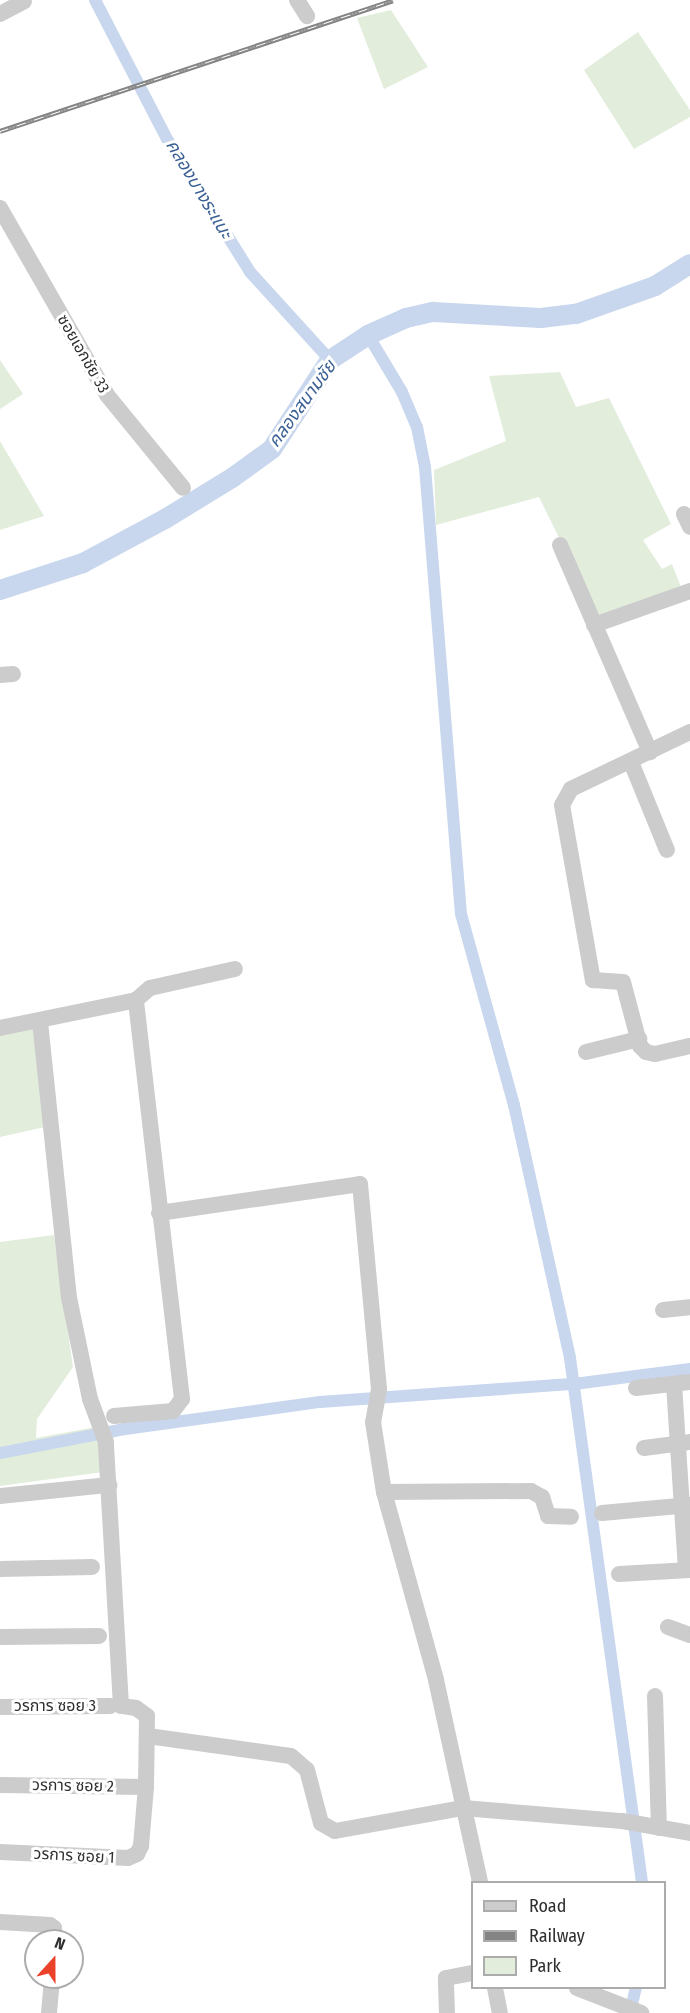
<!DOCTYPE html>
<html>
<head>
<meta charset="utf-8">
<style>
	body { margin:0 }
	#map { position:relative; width:690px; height:2013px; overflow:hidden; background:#fff; font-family:"Fira Sans Condensed","Noto Sans Thai",sans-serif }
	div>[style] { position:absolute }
	.green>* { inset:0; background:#e2eddc }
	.canal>* { height:12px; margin:-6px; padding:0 6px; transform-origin:6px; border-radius:6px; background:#c8d7ed }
	.river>* { height:20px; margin:-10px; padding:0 10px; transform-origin:10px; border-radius:10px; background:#c8d7ed }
	.minor>* { height:16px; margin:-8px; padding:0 8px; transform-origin:8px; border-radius:8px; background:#ccc }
	.rail>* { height:5px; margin-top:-2.5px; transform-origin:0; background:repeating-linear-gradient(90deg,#fff 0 9px,#848484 0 18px); box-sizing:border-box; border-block:2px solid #848484 }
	span { translate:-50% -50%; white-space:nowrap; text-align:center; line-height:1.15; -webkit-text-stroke:6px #fff; paint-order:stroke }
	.street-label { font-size:16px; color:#2f2f2f }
	.water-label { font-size:18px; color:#3a6094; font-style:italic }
	.legend { position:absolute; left:471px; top:1881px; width:195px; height:108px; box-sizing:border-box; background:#fff; border:2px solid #acacac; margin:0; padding:8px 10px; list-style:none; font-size:18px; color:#2f2f2f }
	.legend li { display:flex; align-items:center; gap:12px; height:30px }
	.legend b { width:30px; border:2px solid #acacac }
	.north { position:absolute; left:24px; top:1929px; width:60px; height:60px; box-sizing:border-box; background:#fff; border:2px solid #acacac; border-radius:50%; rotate:21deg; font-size:16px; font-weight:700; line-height:24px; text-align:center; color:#2f2f2f }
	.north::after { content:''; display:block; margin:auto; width:21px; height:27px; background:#eb422b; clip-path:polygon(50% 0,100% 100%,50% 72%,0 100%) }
</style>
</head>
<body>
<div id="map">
	<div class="green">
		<i style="clip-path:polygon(391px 10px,428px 67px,384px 89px,357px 18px)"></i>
		<i style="clip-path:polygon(638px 32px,690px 110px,690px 117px,634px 149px,584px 70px)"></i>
		<i style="clip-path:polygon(0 360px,23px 394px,0 409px)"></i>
		<i style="clip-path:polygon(560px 372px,576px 407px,609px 398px,671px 524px,643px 540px,662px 569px,672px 564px,681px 587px,598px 617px,539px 497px,436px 525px,434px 470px,506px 441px,489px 376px)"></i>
		<i style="clip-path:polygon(0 441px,44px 516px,0 530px)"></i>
		<i style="clip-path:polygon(34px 1028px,45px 1127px,0 1137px,0 1035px)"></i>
		<i style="clip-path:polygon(54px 1235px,73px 1367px,37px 1419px,36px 1438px,96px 1427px,103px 1472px,0 1486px,0 1242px)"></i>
	</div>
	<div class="canal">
		<i style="left:95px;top:0;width:157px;rotate:62.6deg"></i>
		<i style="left:167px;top:139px;width:157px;rotate:58deg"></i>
		<i style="left:250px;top:272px;width:119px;rotate:47.7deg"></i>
		<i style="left:368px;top:335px;width:66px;rotate:59.2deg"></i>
		<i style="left:402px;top:392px;width:38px;rotate:67deg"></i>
		<i style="left:417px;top:427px;width:41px;rotate:78.7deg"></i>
		<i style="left:425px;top:467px;width:448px;rotate:85.4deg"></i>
		<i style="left:461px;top:914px;width:198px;rotate:74.5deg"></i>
		<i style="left:514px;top:1105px;width:259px;rotate:77.5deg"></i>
		<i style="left:570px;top:1358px;width:529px;rotate:82.18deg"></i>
		<i style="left:0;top:1453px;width:127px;rotate:-10.9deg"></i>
		<i style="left:125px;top:1429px;width:197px;rotate:-7.9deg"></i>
		<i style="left:320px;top:1402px;width:255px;rotate:-4.1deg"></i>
		<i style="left:574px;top:1384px;width:117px;rotate:-7.4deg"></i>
		<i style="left:630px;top:2013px;width:26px;rotate:-77deg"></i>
	</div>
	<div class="river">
		<i style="left:0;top:590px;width:87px;rotate:-18deg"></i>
		<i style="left:83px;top:563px;width:93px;rotate:-28.2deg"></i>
		<i style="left:165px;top:519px;width:79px;rotate:-31.5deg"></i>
		<i style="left:232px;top:478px;width:49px;rotate:-35.9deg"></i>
		<i style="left:272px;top:449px;width:106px;rotate:-56.9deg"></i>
		<i style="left:330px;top:360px;width:45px;rotate:-33.3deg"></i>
		<i style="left:368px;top:335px;width:42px;rotate:-24.1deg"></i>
		<i style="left:406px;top:318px;width:28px;rotate:-13deg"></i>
		<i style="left:433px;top:312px;width:108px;rotate:3.2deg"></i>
		<i style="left:541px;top:318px;width:35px;rotate:-7deg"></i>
		<i style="left:576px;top:314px;width:84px;rotate:-19.5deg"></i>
		<i style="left:655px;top:286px;width:41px;rotate:-32.2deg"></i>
	</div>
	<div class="minor">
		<i style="left:297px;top:0;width:19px;rotate:58deg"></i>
		<i style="left:0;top:14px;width:27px;rotate:-28deg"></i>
		<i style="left:0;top:208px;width:215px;rotate:60.2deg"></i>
		<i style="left:107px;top:395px;width:120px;rotate:50.7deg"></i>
		<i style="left:684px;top:514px;width:14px;rotate:65deg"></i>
		<i style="left:560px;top:545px;width:226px;rotate:66.5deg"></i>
		<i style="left:594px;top:625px;width:102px;rotate:-19.5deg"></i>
		<i style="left:0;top:675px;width:13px;rotate:-4deg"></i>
		<i style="left:690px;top:732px;width:132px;rotate:154.4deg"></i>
		<i style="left:571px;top:789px;width:18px;rotate:119deg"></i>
		<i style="left:562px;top:805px;width:178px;rotate:80deg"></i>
		<i style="left:593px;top:980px;width:30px;rotate:4deg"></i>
		<i style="left:623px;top:982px;width:66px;rotate:75.1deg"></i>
		<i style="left:640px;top:1046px;width:8px;rotate:45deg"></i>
		<i style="left:646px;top:1052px;width:9px;rotate:13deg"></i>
		<i style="left:655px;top:1054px;width:36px;rotate:-13deg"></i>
		<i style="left:631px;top:762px;width:95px;rotate:67.8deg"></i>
		<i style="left:0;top:1028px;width:139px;rotate:-11.6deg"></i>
		<i style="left:136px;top:1000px;width:18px;rotate:-41deg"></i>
		<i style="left:150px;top:988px;width:87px;rotate:-12.6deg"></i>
		<i style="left:586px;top:1052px;width:55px;rotate:-13.8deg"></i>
		<i style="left:159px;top:1213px;width:203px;rotate:-8.2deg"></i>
		<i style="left:360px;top:1184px;width:206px;rotate:84.7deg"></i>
		<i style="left:379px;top:1389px;width:34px;rotate:100deg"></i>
		<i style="left:373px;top:1422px;width:71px;rotate:81.1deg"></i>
		<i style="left:384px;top:1492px;width:195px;rotate:74.5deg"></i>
		<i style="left:436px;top:1680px;width:207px;rotate:77.7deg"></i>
		<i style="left:663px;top:1310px;width:27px;rotate:-6deg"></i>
		<i style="left:674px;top:1384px;width:185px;rotate:86.3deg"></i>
		<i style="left:636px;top:1388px;width:54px;rotate:-6.3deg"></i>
		<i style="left:114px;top:1416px;width:59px;rotate:-4.8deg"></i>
		<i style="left:173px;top:1411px;width:15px;rotate:-53deg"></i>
		<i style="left:182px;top:1399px;width:402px;rotate:-96.6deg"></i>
		<i style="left:644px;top:1448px;width:46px;rotate:-7.4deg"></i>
		<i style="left:384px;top:1492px;width:147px;rotate:-0.4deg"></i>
		<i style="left:531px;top:1491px;width:13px;rotate:29deg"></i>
		<i style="left:542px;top:1497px;width:20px;rotate:72deg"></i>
		<i style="left:548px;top:1516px;width:23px;rotate:2deg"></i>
		<i style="left:0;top:1496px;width:110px;rotate:-5.8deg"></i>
		<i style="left:602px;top:1513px;width:88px;rotate:-5.2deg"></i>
		<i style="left:0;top:1569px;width:92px;rotate:-1.2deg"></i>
		<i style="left:619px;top:1574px;width:71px;rotate:-3.2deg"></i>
		<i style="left:668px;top:1627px;width:23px;rotate:20deg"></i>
		<i style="left:0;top:1637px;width:99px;rotate:-0.6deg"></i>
		<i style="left:655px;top:1696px;width:132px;rotate:88.3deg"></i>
		<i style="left:0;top:1707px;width:110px;rotate:-0.5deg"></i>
		<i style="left:148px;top:1736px;width:144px;rotate:8deg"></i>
		<i style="left:291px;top:1756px;width:21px;rotate:41deg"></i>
		<i style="left:307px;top:1770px;width:55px;rotate:75.2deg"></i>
		<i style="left:321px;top:1823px;width:16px;rotate:30deg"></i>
		<i style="left:335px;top:1831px;width:130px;rotate:-10.2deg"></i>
		<i style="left:463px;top:1808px;width:160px;rotate:4.7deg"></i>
		<i style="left:622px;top:1821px;width:69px;rotate:10deg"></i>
		<i style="left:0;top:1785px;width:146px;rotate:0.8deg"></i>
		<i style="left:0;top:1852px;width:128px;rotate:2.7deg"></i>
		<i style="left:128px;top:1858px;width:10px;rotate:-24deg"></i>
		<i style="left:137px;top:1854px;width:9px;rotate:-63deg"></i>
		<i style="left:141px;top:1846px;width:59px;rotate:-85.2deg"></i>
		<i style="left:146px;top:1787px;width:71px;rotate:-89.2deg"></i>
		<i style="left:147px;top:1716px;width:14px;rotate:-144deg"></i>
		<i style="left:136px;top:1708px;width:15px;rotate:-172deg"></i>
		<i style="left:121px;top:1706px;width:264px;rotate:-93.3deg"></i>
		<i style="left:106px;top:1442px;width:46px;rotate:-110.4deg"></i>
		<i style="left:90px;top:1399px;width:103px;rotate:-101.7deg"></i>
		<i style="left:69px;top:1298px;width:279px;rotate:-96deg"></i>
		<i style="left:0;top:1922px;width:50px;rotate:3.4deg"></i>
		<i style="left:50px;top:1925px;width:5px;rotate:37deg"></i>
		<i style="left:54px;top:1928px;width:13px;rotate:86deg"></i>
		<i style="left:495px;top:1988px;width:25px;rotate:79deg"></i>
		<i style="left:577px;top:1988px;width:69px;rotate:21.3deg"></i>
		<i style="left:49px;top:2013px;width:36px;rotate:-85deg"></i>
		<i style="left:447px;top:2013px;width:35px;rotate:-92deg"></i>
		<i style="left:446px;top:1978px;width:26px;rotate:-11deg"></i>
	</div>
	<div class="rail">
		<i style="left:0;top:131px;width:414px;rotate:-18.4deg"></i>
	</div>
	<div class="street-label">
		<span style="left:83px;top:354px;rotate:60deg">ซอยเอกชัย 33</span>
		<span style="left:55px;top:1706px">วรการ ซอย 3</span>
		<span style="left:73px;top:1786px;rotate:1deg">วรการ ซอย 2</span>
		<span style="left:74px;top:1856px;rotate:3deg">วรการ ซอย 1</span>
	</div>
	<div class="water-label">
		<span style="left:199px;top:189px;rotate:59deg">คลองบางระแนะ</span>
		<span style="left:302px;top:404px;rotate:-54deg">คลองสนามชัย</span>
	</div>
	<ul class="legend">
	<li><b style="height:8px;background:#ccc"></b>Road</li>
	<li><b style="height:8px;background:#848484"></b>Railway</li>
	<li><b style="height:16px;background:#e2eddc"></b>Park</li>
	</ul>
	<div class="north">N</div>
</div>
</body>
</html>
